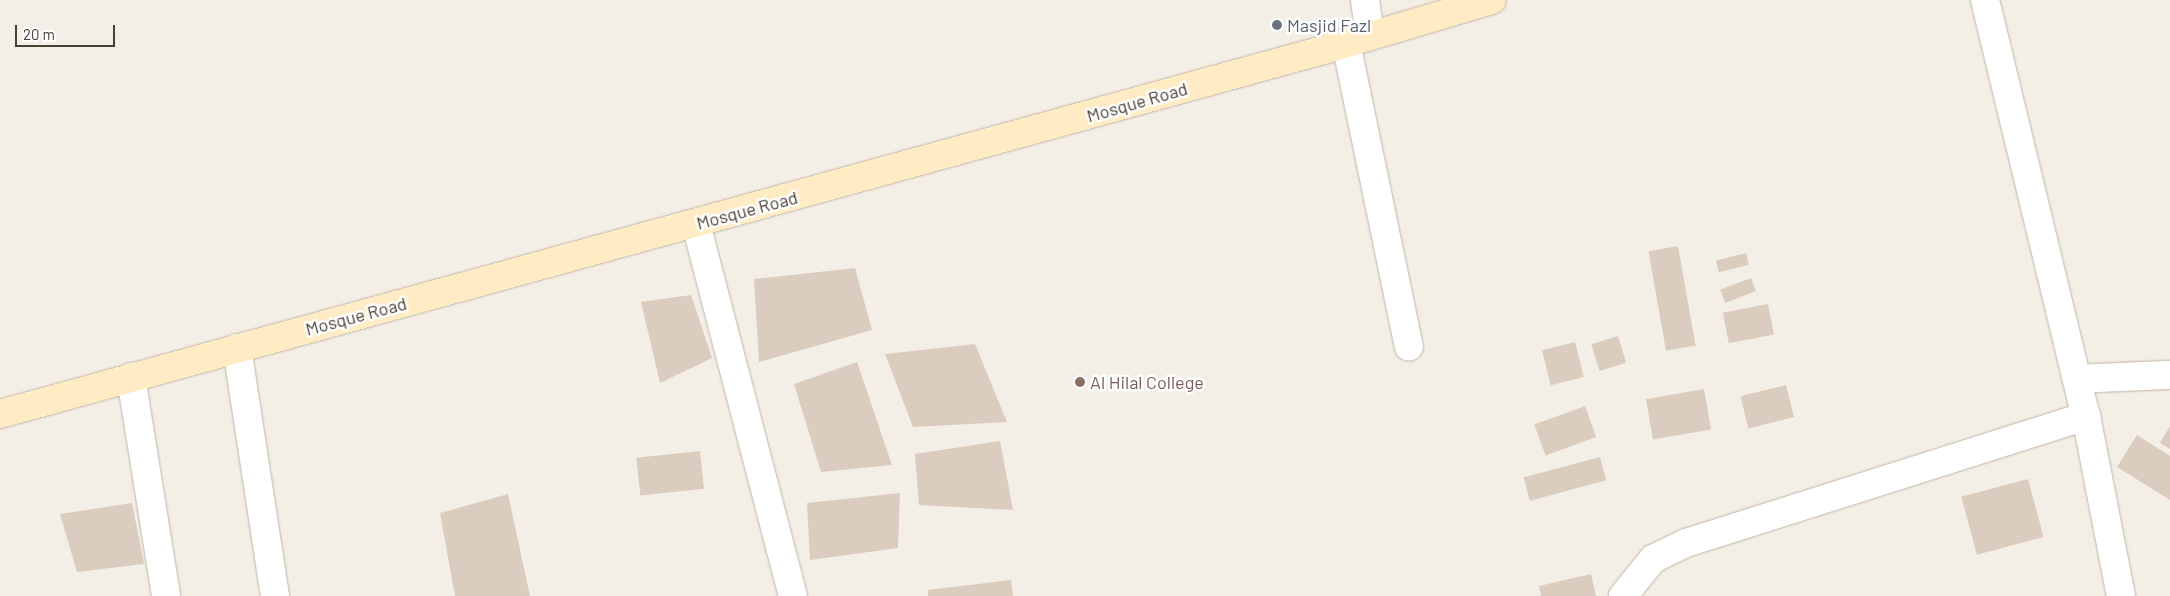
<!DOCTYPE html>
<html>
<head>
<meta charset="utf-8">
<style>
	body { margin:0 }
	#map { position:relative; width:2170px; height:596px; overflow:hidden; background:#f4efe6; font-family:Barlow,sans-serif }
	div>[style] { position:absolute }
	.building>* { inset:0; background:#daccbe; transform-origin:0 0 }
	.roads { filter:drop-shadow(0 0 1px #c1b6a8) drop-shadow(0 0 1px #c1b6a8) }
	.street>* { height:28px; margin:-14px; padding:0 14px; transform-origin:14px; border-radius:14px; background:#fff }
	.secondary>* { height:28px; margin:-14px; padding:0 14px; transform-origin:14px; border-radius:14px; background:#ffecc5 }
	.dots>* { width:14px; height:14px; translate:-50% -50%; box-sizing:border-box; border:2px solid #fff; border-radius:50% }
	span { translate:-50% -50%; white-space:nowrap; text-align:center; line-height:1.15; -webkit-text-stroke:5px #fff; paint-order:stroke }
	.worship-label { font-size:18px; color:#5b616d }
	.left { translate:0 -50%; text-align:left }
	.street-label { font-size:18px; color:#483f35 }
	.education-label { font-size:18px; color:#785e54 }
	.scale { position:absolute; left:15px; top:25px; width:100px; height:22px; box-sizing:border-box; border:2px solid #483f35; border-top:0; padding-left:6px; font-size:15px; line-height:18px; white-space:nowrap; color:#483f35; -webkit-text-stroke:4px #fff; paint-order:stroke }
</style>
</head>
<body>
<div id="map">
	<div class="building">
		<i style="left:1678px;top:246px;width:101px;height:30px;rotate:80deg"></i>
		<i style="left:1746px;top:253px;width:12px;height:31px;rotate:76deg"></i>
		<i style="clip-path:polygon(855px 268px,872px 330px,759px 362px,754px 279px)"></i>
		<i style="left:1751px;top:278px;width:14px;height:33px;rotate:69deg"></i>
		<i style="clip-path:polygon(691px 295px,712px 358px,660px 383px,641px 302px)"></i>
		<i style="left:1768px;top:304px;width:31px;height:46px;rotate:79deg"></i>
		<i style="left:1618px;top:336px;width:28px;height:28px;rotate:73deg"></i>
		<i style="left:1575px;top:342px;width:36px;height:34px;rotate:76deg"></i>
		<i style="clip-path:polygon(975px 344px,1007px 422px,913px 427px,885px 354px)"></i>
		<i style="clip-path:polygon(857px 362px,892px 465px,821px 472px,794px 384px)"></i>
		<i style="left:1786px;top:385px;width:33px;height:47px;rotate:76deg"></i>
		<i style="left:1704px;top:389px;width:41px;height:59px;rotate:80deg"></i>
		<i style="left:1585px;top:406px;width:33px;height:54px;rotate:70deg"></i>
		<i style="clip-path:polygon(2170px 426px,2170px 449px,2160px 443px)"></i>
		<i style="clip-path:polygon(2137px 435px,2170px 456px,2170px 500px,2117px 467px)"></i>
		<i style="clip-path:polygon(1000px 441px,1013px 510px,919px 505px,915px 454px)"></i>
		<i style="left:700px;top:451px;width:38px;height:64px;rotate:84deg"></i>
		<i style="left:1600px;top:457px;width:24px;height:79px;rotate:75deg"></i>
		<i style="left:2028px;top:479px;width:60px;height:69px;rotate:75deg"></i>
		<i style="clip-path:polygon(900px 493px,898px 548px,810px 560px,807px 503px)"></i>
		<i style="clip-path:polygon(508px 494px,530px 596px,455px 596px,440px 513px)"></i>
		<i style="clip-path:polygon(132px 503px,144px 564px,77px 572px,60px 514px)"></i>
		<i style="clip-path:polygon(1591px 574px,1596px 596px,1541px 596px,1539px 586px)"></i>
		<i style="clip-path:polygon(1011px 580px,1013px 596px,928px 596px,928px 590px)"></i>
	</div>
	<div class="roads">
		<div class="street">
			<i style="left:1365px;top:0;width:35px;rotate:82deg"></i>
			<i style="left:1985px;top:0;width:428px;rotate:76.4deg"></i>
			<i style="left:2086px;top:416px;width:183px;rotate:79deg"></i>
			<i style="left:1346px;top:43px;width:310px;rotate:78.3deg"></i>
			<i style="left:696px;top:224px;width:384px;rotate:75.4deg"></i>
			<i style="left:237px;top:348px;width:251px;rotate:81.3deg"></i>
			<i style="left:131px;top:377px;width:222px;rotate:80.9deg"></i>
			<i style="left:2077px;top:379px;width:93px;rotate:-2.5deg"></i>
			<i style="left:1623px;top:596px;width:48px;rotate:-51deg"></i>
			<i style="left:1653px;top:559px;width:37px;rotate:-26deg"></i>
			<i style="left:1686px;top:543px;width:420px;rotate:-17.6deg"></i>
		</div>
		<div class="secondary">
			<i style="left:0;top:414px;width:1372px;rotate:-15.38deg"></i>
			<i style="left:1323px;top:50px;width:176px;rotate:-16.5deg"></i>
		</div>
	</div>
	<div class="dots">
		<i style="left:1277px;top:25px;background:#6b7280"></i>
		<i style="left:1080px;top:382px;background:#8d6e63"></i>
	</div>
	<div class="worship-label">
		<span class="left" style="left:1287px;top:25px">Masjid Fazl</span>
	</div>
	<div class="street-label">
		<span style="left:1137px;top:102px;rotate:-16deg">Mosque Road</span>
		<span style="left:747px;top:210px;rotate:-15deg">Mosque Road</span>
		<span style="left:356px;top:316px;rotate:-15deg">Mosque Road</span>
	</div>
	<div class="education-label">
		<span class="left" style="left:1090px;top:382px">Al Hilal College</span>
	</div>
	<div class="scale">20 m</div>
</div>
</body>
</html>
